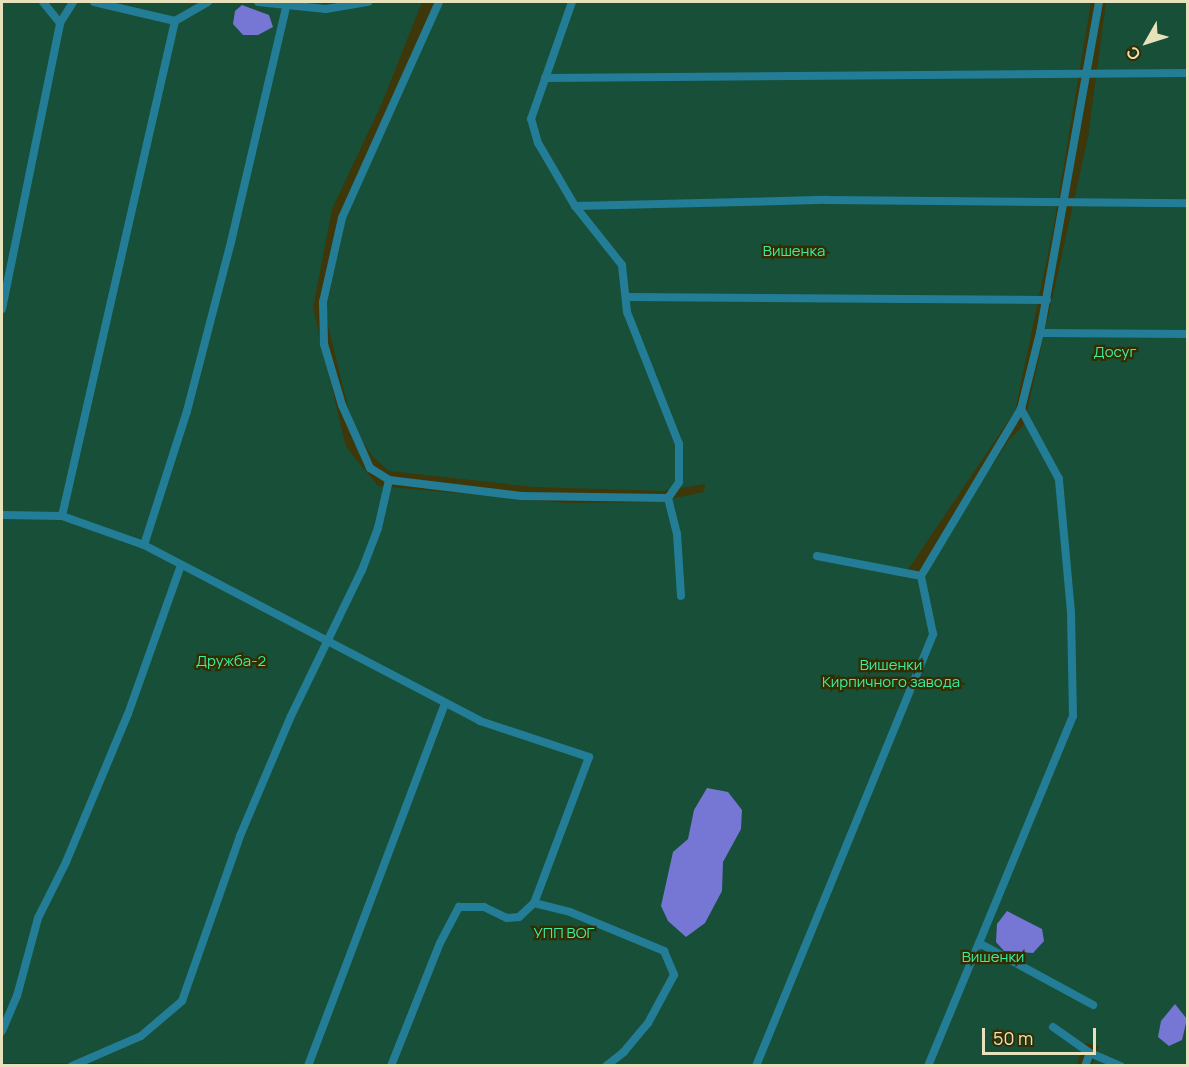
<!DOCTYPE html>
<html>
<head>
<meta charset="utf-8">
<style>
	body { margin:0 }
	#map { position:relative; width:1189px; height:1067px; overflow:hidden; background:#3d3709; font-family:Manrope,sans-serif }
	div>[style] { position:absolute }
	.green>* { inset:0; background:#184f38 }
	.water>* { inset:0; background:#7676d4 }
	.lane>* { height:8px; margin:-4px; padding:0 4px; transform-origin:4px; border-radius:4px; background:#237d97 }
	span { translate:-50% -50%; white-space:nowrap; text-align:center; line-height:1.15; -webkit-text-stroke:4.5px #332d00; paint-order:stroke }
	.park-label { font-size:15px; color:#3ceda8 }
	.frame { position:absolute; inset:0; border:3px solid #e7e2bb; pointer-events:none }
	.north { position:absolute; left:1117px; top:12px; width:60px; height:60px; -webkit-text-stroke:4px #332d00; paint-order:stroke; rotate:231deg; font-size:16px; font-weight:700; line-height:24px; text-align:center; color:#e7e2bb }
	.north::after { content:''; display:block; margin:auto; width:21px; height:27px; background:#e7e2bb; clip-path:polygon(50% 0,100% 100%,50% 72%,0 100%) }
	.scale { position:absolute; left:982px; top:1028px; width:114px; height:27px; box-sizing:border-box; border:3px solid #e7e2bb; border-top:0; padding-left:8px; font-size:18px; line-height:21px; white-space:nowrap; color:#e7e2bb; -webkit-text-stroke:4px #332d00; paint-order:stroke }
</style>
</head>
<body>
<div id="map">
	<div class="green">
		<i style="clip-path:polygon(2px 2px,422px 2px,382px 103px,332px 209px,313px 308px,346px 447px,378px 486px,567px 503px,656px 502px,704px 492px,705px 484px,663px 491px,534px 487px,389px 471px,373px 457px,353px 428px,325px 313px,347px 213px,440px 2px,1091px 2px,1053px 230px,1015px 411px,903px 577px,925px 581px,933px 554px,1009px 440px,1024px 425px,1088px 137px,1106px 2px,1187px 2px,1187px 1065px,1092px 1065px,1099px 1046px,1085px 1043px,1076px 1066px,2px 1063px)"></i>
	</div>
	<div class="water">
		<i style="clip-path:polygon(242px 5px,269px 15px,273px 27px,258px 35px,243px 35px,233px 24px,235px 11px)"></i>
		<i style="clip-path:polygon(707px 788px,728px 792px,742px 810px,741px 829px,723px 862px,722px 891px,705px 923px,686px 937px,668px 921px,661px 906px,673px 852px,688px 839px,694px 810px)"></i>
		<i style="clip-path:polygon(1007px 911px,1042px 929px,1044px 941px,1033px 953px,1004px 951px,996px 942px,997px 924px)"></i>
		<i style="clip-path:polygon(1175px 1004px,1187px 1019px,1182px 1040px,1169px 1046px,1158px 1037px,1161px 1021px)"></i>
	</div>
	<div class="lane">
		<i style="left:258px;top:2px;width:68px;rotate:5.9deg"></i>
		<i style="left:326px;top:9px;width:43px;rotate:-9.5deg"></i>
		<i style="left:439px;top:2px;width:237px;rotate:114.2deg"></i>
		<i style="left:342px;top:218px;width:86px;rotate:102.7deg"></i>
		<i style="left:323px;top:302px;width:42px;rotate:88.6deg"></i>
		<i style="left:324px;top:344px;width:64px;rotate:73.6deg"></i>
		<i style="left:342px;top:405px;width:69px;rotate:66deg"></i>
		<i style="left:370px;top:468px;width:22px;rotate:32deg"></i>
		<i style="left:389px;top:480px;width:133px;rotate:6.9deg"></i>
		<i style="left:521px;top:496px;width:147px;rotate:0.8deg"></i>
		<i style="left:668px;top:498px;width:19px;rotate:-55deg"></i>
		<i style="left:679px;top:482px;width:38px;rotate:-90deg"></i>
		<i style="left:679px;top:444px;width:142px;rotate:-111.5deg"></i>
		<i style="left:627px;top:312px;width:47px;rotate:-96.1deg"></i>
		<i style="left:622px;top:265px;width:75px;rotate:-128.5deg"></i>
		<i style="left:575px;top:206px;width:73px;rotate:-120.4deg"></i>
		<i style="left:538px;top:143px;width:25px;rotate:-106deg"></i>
		<i style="left:531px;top:119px;width:124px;rotate:-70.7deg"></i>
		<i style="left:1099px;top:2px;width:336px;rotate:100.1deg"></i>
		<i style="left:1040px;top:333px;width:148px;rotate:0.4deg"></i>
		<i style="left:175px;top:21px;width:38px;rotate:-30deg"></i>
		<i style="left:60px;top:23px;width:25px;rotate:-58deg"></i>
		<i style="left:545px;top:78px;width:643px;rotate:-0.45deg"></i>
		<i style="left:575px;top:206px;width:252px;rotate:-1.4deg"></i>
		<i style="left:827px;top:200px;width:361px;rotate:0.5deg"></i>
		<i style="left:626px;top:297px;width:421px;rotate:0.4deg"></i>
		<i style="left:2px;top:309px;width:292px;rotate:-78.5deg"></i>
		<i style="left:60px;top:23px;width:27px;rotate:-129deg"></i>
		<i style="left:668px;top:498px;width:37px;rotate:76deg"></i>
		<i style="left:677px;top:534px;width:62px;rotate:86.3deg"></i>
		<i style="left:2px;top:515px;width:60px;rotate:1deg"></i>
		<i style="left:62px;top:516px;width:87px;rotate:19.5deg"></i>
		<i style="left:144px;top:545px;width:379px;rotate:27.6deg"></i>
		<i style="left:480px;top:721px;width:115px;rotate:18.3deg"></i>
		<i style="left:589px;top:757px;width:156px;rotate:110.6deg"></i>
		<i style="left:534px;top:903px;width:37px;rotate:14deg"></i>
		<i style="left:570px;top:912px;width:102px;rotate:22.5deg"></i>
		<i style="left:664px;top:951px;width:26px;rotate:67deg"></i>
		<i style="left:674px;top:975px;width:55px;rotate:118.4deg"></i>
		<i style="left:648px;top:1023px;width:38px;rotate:130deg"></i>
		<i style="left:624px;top:1052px;width:23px;rotate:142deg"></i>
		<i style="left:62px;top:516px;width:508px;rotate:-77.14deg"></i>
		<i style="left:175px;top:21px;width:83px;rotate:-166.8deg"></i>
		<i style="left:144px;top:545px;width:141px;rotate:-72.2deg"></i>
		<i style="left:187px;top:411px;width:175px;rotate:-75.4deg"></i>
		<i style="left:231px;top:242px;width:241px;rotate:-76.8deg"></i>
		<i style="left:817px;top:556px;width:106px;rotate:10.9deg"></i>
		<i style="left:979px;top:943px;width:130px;rotate:28.5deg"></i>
		<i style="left:1053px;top:1027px;width:45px;rotate:35.1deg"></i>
		<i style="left:1090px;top:1053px;width:14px;rotate:111deg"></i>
		<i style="left:2px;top:1031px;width:38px;rotate:-67deg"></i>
		<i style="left:17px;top:996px;width:81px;rotate:-74.9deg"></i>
		<i style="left:38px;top:918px;width:63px;rotate:-63.4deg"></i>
		<i style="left:66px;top:862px;width:160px;rotate:-67.3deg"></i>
		<i style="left:128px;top:714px;width:158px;rotate:-70.4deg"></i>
		<i style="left:1090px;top:1053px;width:33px;rotate:23deg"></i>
		<i style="left:72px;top:1066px;width:75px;rotate:-23.5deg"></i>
		<i style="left:141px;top:1036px;width:54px;rotate:-40.5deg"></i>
		<i style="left:182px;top:1001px;width:175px;rotate:-70.6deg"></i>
		<i style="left:240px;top:836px;width:130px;rotate:-67deg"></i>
		<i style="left:291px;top:716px;width:162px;rotate:-64.1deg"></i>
		<i style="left:362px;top:570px;width:45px;rotate:-69.1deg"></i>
		<i style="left:378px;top:528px;width:49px;rotate:-77.1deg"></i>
		<i style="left:308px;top:1066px;width:388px;rotate:-69.3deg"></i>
		<i style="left:391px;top:1066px;width:132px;rotate:-68.3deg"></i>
		<i style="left:440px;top:943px;width:41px;rotate:-62.2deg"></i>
		<i style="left:459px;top:907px;width:25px"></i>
		<i style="left:484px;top:907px;width:25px;rotate:26deg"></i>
		<i style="left:507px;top:918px;width:12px;rotate:-5deg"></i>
		<i style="left:519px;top:917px;width:21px;rotate:-43deg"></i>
		<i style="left:756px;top:1066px;width:467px;rotate:-67.7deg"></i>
		<i style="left:933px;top:634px;width:59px;rotate:-101.7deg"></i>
		<i style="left:921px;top:576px;width:195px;rotate:-59.1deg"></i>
		<i style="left:1021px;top:409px;width:78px;rotate:-76deg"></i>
		<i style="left:928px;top:1066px;width:379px;rotate:-67.5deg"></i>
		<i style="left:1073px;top:716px;width:104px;rotate:-91.1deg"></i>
		<i style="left:1071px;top:612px;width:134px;rotate:-95.2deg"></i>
		<i style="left:1059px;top:479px;width:80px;rotate:-118.5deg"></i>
	</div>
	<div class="park-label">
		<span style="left:794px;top:251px">Вишенка</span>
		<span style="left:1115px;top:352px">Досуг</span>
		<span style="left:231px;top:661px">Дружба-2</span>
		<span style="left:891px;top:673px">Вишенки<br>Кирпичного завода</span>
		<span style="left:564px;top:933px">УПП ВОГ</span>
		<span style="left:993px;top:957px">Вишенки</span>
	</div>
	<div class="frame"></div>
	<div class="north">С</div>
	<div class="scale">50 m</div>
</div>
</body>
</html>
